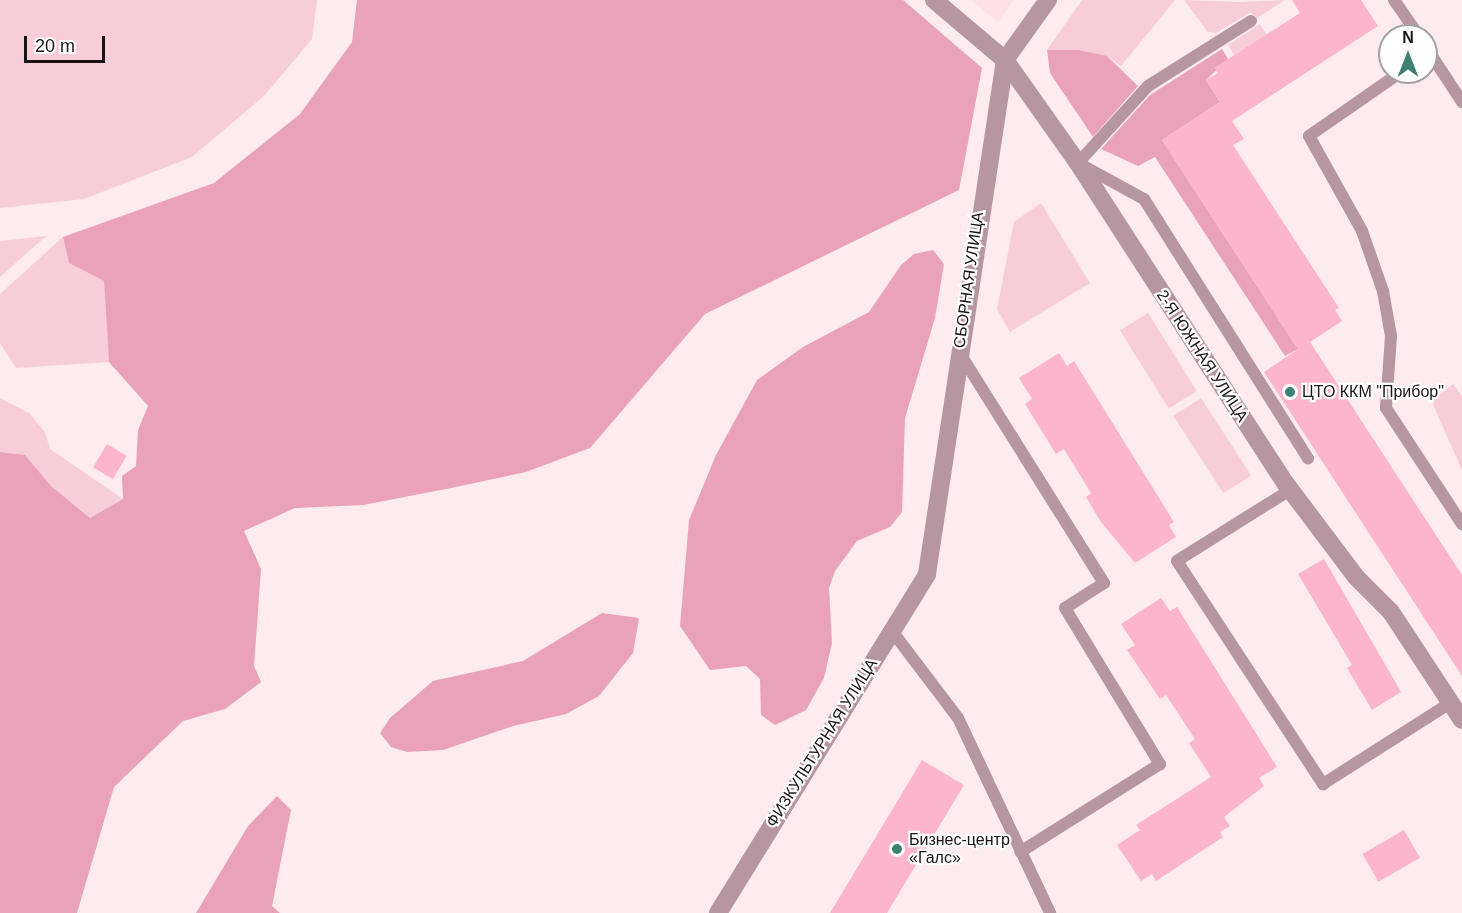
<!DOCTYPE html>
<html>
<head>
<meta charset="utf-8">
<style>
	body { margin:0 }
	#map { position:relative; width:1462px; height:913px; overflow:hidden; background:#fdebf0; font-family:Arial,sans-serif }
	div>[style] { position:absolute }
	.built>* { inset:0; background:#fee0e9 }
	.green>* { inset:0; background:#f8cdda; transform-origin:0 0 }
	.forest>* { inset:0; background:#eaa2bb }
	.building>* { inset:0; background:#fdb5cd; transform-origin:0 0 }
	.lane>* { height:12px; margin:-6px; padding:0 6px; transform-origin:6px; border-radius:6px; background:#b696a0 }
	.street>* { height:18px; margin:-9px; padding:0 9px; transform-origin:9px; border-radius:9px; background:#b696a0 }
	.dots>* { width:16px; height:16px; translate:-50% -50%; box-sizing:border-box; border:3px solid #fff; border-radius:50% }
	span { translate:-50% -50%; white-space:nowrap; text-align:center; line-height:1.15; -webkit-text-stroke:4.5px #fff; paint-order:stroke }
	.street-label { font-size:16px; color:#1b1416 }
	.poi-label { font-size:16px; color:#1b1416 }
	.left { translate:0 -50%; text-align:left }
	.north { position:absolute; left:1378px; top:24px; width:60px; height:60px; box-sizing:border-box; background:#fff; border:2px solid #a4a1a2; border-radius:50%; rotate:0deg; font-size:16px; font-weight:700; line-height:24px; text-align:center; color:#1b1416 }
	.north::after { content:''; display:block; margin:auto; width:21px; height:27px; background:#3e8071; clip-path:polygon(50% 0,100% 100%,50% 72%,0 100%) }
	.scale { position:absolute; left:24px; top:36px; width:81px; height:27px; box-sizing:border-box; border:3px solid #1b1416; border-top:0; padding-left:8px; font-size:18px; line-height:21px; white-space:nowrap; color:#1b1416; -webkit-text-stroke:4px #fff; paint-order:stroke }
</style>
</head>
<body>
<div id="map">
	<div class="built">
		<i style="clip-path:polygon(971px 0,1014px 0,998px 22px)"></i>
	</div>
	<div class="green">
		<i style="clip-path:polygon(0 0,317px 0,312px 39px,264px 96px,192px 157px,84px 199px,0 208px)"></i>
		<i style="clip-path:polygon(1082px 0,1175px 0,1121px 66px,1107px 56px,1047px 50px)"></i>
		<i style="clip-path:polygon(1184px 0,1240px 2px,1285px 0,1256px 19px,1251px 12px,1216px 33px,1208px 32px)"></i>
		<i style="clip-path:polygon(1260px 24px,1269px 39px,1234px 55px,1228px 45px)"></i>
		<i style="clip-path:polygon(1041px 203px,1090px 283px,1010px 332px,997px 309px,1014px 222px)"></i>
		<i style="clip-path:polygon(46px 236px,0 277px,0 241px)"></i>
		<i style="clip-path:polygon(63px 237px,69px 263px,104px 281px,109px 362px,16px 368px,0 343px,0 294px)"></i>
		<i style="left:1148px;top:313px;width:92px;height:33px;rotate:58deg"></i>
		<i style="clip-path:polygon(1453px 384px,1462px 396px,1462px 470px,1431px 400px)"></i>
		<i style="clip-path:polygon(0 398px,29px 413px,45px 432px,50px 449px,123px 499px,90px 518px,51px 486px,25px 455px,0 452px)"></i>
		<i style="left:1201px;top:398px;width:92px;height:33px;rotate:57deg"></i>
	</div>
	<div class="forest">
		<i style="clip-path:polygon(357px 0,903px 0,982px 68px,959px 190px,705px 314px,590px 448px,526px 472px,451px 488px,363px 505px,295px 508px,244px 531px,261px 569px,254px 666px,261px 682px,225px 709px,183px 721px,114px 787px,77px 913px,0 913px,0 452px,25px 455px,51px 486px,90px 518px,123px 499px,122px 476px,136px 466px,138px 430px,148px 406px,109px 362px,104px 281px,69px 263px,63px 237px,214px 183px,300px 114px,352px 42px)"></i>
		<i style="clip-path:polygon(1222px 49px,1228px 59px,1206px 80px,1220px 102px,1162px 140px,1298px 349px,1285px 356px,1155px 157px,1138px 166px,1101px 149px,1150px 95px)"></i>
		<i style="clip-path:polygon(1078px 50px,1107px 56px,1138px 86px,1093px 137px,1050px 73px,1047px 50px)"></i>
		<i style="clip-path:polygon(933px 250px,944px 264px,935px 318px,905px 418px,902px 512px,890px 527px,857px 541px,835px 571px,829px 588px,832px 643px,824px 678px,806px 710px,775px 725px,761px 715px,760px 679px,746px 666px,710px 670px,680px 626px,689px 520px,716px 455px,757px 380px,803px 347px,869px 312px,901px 265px,914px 254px)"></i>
		<i style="clip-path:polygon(602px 613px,639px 618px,633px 653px,599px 696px,566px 714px,513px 726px,443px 750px,407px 752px,391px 747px,380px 733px,390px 718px,433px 681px,523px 661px)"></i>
		<i style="clip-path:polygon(277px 796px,291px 810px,272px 906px,280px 913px,196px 913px,248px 826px)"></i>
	</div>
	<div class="building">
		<i style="clip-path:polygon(1292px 0,1361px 0,1378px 26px,1232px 121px,1244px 139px,1233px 145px,1339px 308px,1335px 310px,1342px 321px,1310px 342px,1462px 575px,1462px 676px,1264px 372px,1298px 349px,1162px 140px,1220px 102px,1206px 80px,1218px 73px,1214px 68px,1300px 13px)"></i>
		<i style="clip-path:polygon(1059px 353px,1067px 366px,1074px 361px,1174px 522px,1169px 525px,1176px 537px,1135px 563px,1101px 522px,1086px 497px,1091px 493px,1064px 449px,1056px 454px,1025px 404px,1032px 399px,1019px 378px)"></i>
		<i style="left:107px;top:444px;width:23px;height:27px;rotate:31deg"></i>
		<i style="clip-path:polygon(1324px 559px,1401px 692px,1372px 710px,1347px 668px,1352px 665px,1298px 574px)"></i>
		<i style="clip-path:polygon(1161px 598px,1170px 611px,1177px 607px,1277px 767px,1259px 778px,1264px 786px,1224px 817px,1230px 826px,1220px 832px,1223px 837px,1156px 881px,1152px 874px,1141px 881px,1117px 845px,1140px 830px,1136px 825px,1211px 777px,1189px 743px,1195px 739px,1166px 695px,1160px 699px,1127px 650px,1135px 645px,1121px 624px)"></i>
		<i style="clip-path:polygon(922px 760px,964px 785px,887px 913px,830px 913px)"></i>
		<i style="left:1404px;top:830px;width:32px;height:48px;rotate:60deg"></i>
	</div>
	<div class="lane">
		<i style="left:1394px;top:0;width:44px;rotate:55.2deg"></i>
		<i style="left:1251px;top:21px;width:122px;rotate:147.7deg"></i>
		<i style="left:1148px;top:86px;width:104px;rotate:132.3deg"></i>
		<i style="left:1078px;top:163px;width:75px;rotate:28.6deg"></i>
		<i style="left:1144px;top:199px;width:307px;rotate:57.7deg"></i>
		<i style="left:1426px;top:47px;width:66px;rotate:56.8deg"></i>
		<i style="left:1401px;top:72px;width:112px;rotate:145.2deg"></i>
		<i style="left:1309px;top:136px;width:109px;rotate:60.8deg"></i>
		<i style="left:1362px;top:231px;width:64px;rotate:70.7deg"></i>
		<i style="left:1383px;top:291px;width:46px;rotate:79.9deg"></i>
		<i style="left:1391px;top:336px;width:72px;rotate:94deg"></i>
		<i style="left:1386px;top:408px;width:139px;rotate:56.8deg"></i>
		<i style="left:959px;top:352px;width:273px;rotate:57.9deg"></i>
		<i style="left:1104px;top:583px;width:46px;rotate:147.3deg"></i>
		<i style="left:1065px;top:608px;width:183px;rotate:58.7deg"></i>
		<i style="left:1160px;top:764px;width:165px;rotate:147.8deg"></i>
		<i style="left:1290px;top:490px;width:133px;rotate:147.9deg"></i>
		<i style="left:1177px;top:561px;width:267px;rotate:56.8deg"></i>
		<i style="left:1323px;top:784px;width:151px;rotate:-32.5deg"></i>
		<i style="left:892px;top:631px;width:109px;rotate:52.8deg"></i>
		<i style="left:958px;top:718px;width:216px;rotate:64.7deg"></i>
	</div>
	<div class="street">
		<i style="left:934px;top:0;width:93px;rotate:40.2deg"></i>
		<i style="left:1005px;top:60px;width:126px;rotate:54.7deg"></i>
		<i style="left:1078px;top:163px;width:382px;rotate:57.1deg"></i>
		<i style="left:1286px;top:484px;width:116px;rotate:53deg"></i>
		<i style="left:1356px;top:577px;width:49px;rotate:45deg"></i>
		<i style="left:1391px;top:612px;width:129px;rotate:56.7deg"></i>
		<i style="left:718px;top:913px;width:398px;rotate:-58.3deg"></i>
		<i style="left:927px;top:574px;width:520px;rotate:-81.37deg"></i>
		<i style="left:1005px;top:60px;width:74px;rotate:-54.4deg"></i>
	</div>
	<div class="dots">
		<i style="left:1290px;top:392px;background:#3e8071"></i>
		<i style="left:897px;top:849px;background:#3e8071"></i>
	</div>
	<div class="street-label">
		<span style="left:969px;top:280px;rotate:-82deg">СБОРНАЯ УЛИЦА</span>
		<span style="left:1202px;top:356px;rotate:57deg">2-Я ЮЖНАЯ УЛИЦА</span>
		<span style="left:822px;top:743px;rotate:-58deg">ФИЗКУЛЬТУРНАЯ УЛИЦА</span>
	</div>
	<div class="poi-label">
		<span class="left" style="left:1302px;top:392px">ЦТО ККМ "Прибор"</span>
		<span class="left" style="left:909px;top:849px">Бизнес-центр<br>«Галс»</span>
	</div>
	<div class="north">N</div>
	<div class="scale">20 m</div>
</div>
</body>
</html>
